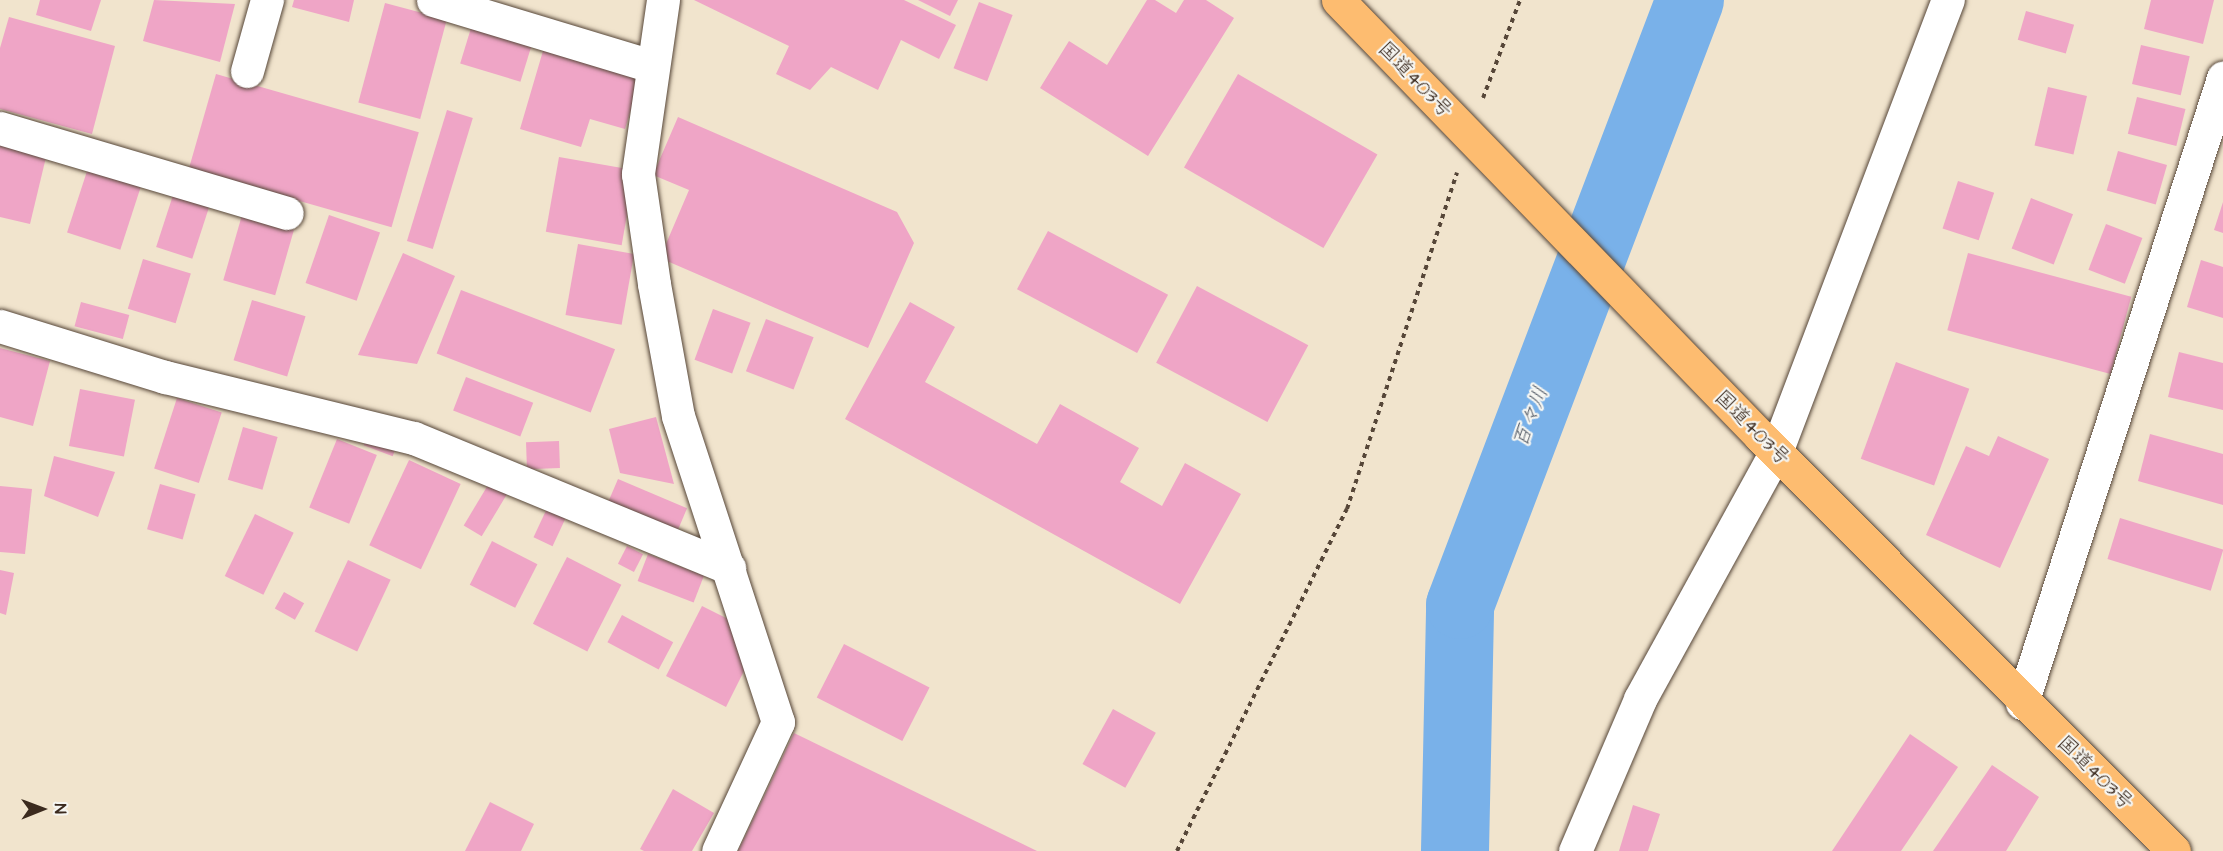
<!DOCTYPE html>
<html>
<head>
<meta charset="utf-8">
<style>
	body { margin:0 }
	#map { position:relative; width:2223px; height:851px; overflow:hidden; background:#f1e4cd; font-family:"Architects Daughter","Klee One",sans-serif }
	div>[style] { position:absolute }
	.river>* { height:68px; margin:-34px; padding:0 34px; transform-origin:34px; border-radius:34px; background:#79b1e9 }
	.building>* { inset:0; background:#efa5c6; transform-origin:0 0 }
	.path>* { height:4px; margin-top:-2px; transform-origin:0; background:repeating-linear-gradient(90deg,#564638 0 4.5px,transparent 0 9px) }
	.roads { filter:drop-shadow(0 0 2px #564638) drop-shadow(0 0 2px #564638) }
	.minor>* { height:33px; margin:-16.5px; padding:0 16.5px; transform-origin:16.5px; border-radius:16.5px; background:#fff }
	.trunk>* { height:33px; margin:-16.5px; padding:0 16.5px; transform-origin:16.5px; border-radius:16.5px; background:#fdbc70 }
	span { translate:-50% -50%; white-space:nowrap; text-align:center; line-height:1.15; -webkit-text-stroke:4.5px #f6f6f2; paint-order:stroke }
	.street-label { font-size:20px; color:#3b2a1e }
	.water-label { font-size:21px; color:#515965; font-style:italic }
	.north { position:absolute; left:12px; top:779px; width:60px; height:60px; -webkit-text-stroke:4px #f6f6f2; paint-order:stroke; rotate:89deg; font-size:16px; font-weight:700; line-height:24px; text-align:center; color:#3b2a1e }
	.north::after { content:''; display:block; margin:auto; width:21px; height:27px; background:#3b2a1e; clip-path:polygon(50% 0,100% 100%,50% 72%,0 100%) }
</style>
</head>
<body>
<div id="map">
	<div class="river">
		<i style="left:1455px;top:851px;width:246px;rotate:-88.8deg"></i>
		<i style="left:1460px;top:605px;width:647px;rotate:-69.18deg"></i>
	</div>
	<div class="building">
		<i style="clip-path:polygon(40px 0,101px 0,91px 31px,36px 15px)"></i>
		<i style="clip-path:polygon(154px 0,235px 4px,220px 62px,143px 41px)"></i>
		<i style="clip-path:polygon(294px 0,354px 0,349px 22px,292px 7px)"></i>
		<i style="clip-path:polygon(694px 0,904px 0,956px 25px,939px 59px,901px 40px,878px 90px,831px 67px,810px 90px,776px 74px,789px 46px)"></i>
		<i style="clip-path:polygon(918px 0,958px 0,950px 16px)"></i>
		<i style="clip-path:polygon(1147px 0,1155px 0,1176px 13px,1184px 0,1206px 0,1234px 18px,1148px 156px,1040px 88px,1069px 41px,1107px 65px)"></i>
		<i style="clip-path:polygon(2151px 0,2214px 0,2203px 44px,2144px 29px)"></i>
		<i style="left:979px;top:2px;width:36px;height:71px;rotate:21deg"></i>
		<i style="left:385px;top:3px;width:64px;height:103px;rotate:15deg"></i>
		<i style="left:2026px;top:11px;width:50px;height:30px;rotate:16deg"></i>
		<i style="clip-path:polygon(9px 17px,115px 46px,92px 134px,0 109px,0 48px)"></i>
		<i style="left:471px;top:28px;width:63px;height:37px;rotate:17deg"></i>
		<i style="clip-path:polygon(545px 44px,642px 73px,625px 129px,590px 119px,581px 147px,520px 129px)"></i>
		<i style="left:2141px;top:45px;width:50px;height:40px;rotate:13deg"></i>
		<i style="left:216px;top:74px;width:211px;height:99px;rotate:16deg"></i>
		<i style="left:1238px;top:74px;width:161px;height:108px;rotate:30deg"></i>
		<i style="left:2048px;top:87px;width:40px;height:60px;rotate:13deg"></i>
		<i style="left:2137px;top:97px;width:50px;height:38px;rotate:14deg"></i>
		<i style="left:447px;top:110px;width:27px;height:137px;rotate:17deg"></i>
		<i style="clip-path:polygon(678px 117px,897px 212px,914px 243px,868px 348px,660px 258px,689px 190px,653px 175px)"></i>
		<i style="clip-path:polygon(0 142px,47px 153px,30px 224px,0 217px)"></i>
		<i style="left:2118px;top:151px;width:51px;height:41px;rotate:16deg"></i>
		<i style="left:559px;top:157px;width:77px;height:76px;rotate:10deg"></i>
		<i style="left:89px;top:165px;width:56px;height:71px;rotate:18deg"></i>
		<i style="left:1958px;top:181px;width:38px;height:50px;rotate:18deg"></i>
		<i style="left:175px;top:189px;width:38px;height:61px;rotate:18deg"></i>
		<i style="left:2031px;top:198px;width:45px;height:54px;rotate:21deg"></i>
		<i style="clip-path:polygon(2223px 202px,2223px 233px,2214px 230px)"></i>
		<i style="left:242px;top:215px;width:54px;height:68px;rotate:16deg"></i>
		<i style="left:329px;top:215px;width:54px;height:72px;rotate:19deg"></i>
		<i style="left:2106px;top:224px;width:39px;height:49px;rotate:21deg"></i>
		<i style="left:1048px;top:231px;width:136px;height:66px;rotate:28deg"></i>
		<i style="left:578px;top:244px;width:57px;height:72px;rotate:10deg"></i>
		<i style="clip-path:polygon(403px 253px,455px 276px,417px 364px,358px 355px)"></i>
		<i style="left:1968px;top:253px;width:169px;height:80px;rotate:15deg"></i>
		<i style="left:143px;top:259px;width:50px;height:52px;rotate:17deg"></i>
		<i style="clip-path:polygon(2201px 260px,2223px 267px,2223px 318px,2187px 307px)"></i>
		<i style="left:1197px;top:286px;width:126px;height:87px;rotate:28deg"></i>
		<i style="left:461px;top:290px;width:165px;height:68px;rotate:21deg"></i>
		<i style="left:252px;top:300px;width:56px;height:63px;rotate:17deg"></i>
		<i style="left:81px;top:302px;width:50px;height:25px;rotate:15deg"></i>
		<i style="clip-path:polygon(910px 302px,955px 327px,925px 382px,1037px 444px,1060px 404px,1139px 448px,1120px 482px,1162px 506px,1185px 463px,1241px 494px,1180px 604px,845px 419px)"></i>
		<i style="left:713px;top:309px;width:40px;height:54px;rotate:20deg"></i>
		<i style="left:766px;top:319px;width:51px;height:56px;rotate:21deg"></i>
		<i style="clip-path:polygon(0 348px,50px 361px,33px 426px,0 417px)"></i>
		<i style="clip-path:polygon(2179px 352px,2223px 363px,2223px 410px,2168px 397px)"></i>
		<i style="left:1896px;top:362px;width:78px;height:103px;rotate:20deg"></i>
		<i style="left:466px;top:377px;width:72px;height:36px;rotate:21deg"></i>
		<i style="left:80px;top:389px;width:56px;height:58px;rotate:11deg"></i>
		<i style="left:177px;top:398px;width:47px;height:74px;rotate:18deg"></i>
		<i style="clip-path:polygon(656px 417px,674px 484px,620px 473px,609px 429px)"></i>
		<i style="left:243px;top:427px;width:36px;height:55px;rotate:16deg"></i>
		<i style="left:368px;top:434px;width:31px;height:12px;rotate:21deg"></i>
		<i style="clip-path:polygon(2150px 434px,2223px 454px,2223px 505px,2138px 481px)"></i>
		<i style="clip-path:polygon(1998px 436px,2049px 459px,2000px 568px,1926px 535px,1966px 446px,1989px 456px)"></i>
		<i style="left:337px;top:439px;width:43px;height:74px;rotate:22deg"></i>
		<i style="left:559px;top:441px;width:27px;height:33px;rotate:88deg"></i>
		<i style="clip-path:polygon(54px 456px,115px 472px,98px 517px,44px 496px)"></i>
		<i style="left:409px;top:460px;width:57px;height:94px;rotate:25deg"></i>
		<i style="left:618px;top:479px;width:75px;height:24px;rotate:23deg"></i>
		<i style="left:491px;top:480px;width:21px;height:53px;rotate:31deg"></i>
		<i style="left:160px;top:484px;width:37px;height:47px;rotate:16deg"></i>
		<i style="clip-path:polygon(0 486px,32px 489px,25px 554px,0 552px)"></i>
		<i style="left:550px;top:502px;width:21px;height:39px;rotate:25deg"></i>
		<i style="left:255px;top:514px;width:43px;height:69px;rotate:26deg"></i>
		<i style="left:2120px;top:518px;width:108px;height:43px;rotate:17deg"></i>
		<i style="left:492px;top:541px;width:51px;height:49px;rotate:27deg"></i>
		<i style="left:627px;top:546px;width:18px;height:20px;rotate:27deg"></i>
		<i style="left:648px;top:554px;width:60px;height:29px;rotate:21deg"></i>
		<i style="left:567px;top:557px;width:61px;height:75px;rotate:27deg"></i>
		<i style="left:348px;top:560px;width:47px;height:79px;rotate:25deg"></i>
		<i style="clip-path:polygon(0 570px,14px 573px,6px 615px,0 613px)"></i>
		<i style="left:284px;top:592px;width:23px;height:19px;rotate:29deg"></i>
		<i style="clip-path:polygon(702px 606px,736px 623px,745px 669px,726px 707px,666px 676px)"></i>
		<i style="left:622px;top:615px;width:58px;height:31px;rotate:28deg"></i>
		<i style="left:844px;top:644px;width:96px;height:60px;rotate:27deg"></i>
		<i style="left:1113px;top:709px;width:49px;height:63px;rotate:29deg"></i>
		<i style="clip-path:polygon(794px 733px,1037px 851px,738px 851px)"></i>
		<i style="clip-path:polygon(1910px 734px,1958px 767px,1901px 851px,1832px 851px)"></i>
		<i style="clip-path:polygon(1992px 765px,2039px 797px,2006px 851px,1933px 851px)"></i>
		<i style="clip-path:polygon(673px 789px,714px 813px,692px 851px,644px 851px,640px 849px)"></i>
		<i style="clip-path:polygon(490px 802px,534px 824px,521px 851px,465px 851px)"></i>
		<i style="clip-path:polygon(1633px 805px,1660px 814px,1648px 851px,1619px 851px)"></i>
	</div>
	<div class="path">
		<i style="left:1483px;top:98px;width:105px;rotate:-69.3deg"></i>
		<i style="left:1177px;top:851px;width:382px;rotate:-63.6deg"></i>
		<i style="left:1347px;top:509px;width:354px;rotate:-71.9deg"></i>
	</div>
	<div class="roads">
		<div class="minor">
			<i style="left:433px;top:0;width:229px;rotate:16.8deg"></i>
			<i style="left:663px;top:0;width:176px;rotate:98.2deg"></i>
			<i style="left:638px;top:174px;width:111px;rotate:81.7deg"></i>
			<i style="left:654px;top:284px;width:134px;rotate:79.7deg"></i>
			<i style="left:678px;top:416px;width:322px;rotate:71.9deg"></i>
			<i style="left:778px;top:722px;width:142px;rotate:114.9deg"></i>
			<i style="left:247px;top:71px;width:74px;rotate:-74.3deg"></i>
			<i style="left:0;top:128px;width:299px;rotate:16.5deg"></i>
			<i style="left:0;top:326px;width:173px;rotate:17.2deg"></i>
			<i style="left:165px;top:377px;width:256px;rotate:13.8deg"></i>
			<i style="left:414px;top:438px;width:341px;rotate:22.4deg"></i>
			<i style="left:2022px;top:703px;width:657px;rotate:-72.17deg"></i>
			<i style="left:1575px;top:851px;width:165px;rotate:-66.8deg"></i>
			<i style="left:1640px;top:699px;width:282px;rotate:-61.2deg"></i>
			<i style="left:1776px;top:452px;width:484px;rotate:-69.2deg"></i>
		</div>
		<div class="trunk">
			<i style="left:1338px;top:0;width:607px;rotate:45.93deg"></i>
			<i style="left:1760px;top:436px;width:586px;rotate:45.07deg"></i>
		</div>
	</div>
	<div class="street-label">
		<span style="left:1415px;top:80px;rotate:46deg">国道403号</span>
		<span style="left:1752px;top:428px;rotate:45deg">国道403号</span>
		<span style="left:2095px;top:773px;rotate:44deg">国道403号</span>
	</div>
	<div class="water-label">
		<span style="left:1531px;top:417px;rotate:-69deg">百々川</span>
	</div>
	<div class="north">N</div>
</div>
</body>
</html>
